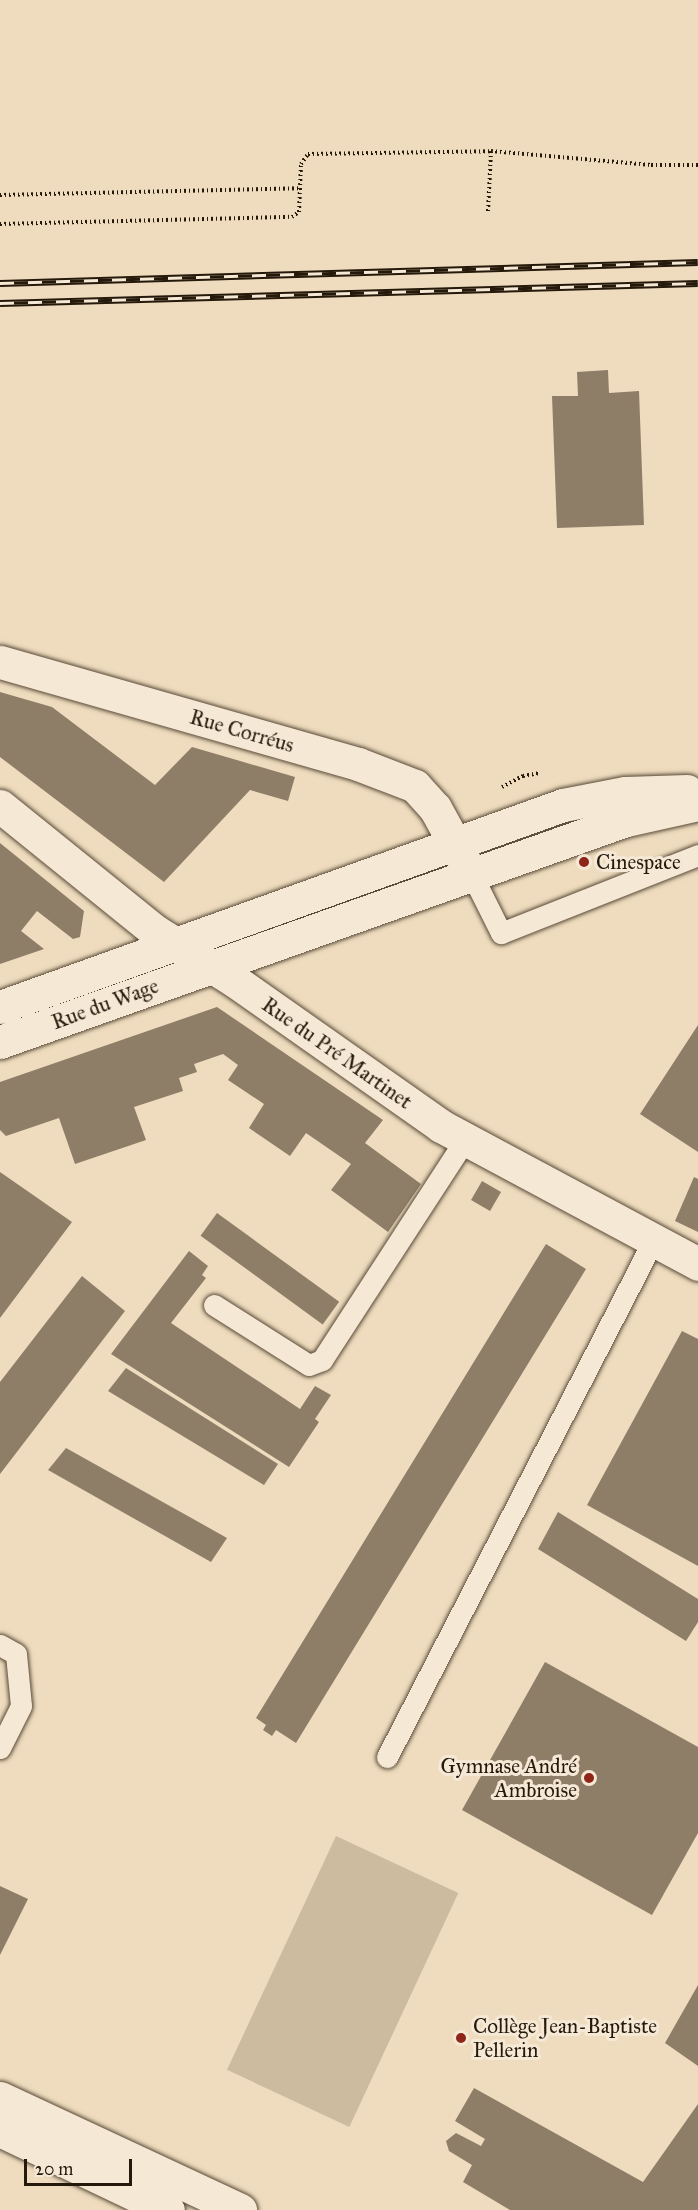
<!DOCTYPE html>
<html>
<head>
<meta charset="utf-8">
<style>
	body { margin:0 }
	#map { position:relative; width:698px; height:2210px; overflow:hidden; background:#efdcbe; font-family:"IM FELL Great Primer",serif }
	div>[style] { position:absolute }
	.green>* { inset:0; background:#cdbba0; transform-origin:0 0 }
	.building>* { inset:0; background:#8e7e68; transform-origin:0 0 }
	.path>* { height:4px; margin-top:-2px; transform-origin:0; background:repeating-linear-gradient(90deg,#25190b 0 1.5px,transparent 0 4.5px) }
	.roads { filter:drop-shadow(0 0 2px #584a38) drop-shadow(0 0 2px #584a38) }
	.lane>* { height:21px; margin:-10.5px; padding:0 10.5px; transform-origin:10.5px; border-radius:10.5px; background:#f5e8d5 }
	.street>* { height:33px; margin:-16.5px; padding:0 16.5px; transform-origin:16.5px; border-radius:16.5px; background:#f5e8d5 }
	.secondary>* { height:33px; margin:-16.5px; padding:0 16.5px; transform-origin:16.5px; border-radius:16.5px; background:#f5e8d5 }
	.rail>* { height:7px; margin-top:-3.5px; transform-origin:0; background:repeating-linear-gradient(90deg,#f5e8d5 0 14px,#25190b 0 28px); box-sizing:border-box; border-block:2px solid #25190b }
	.dots>* { width:16px; height:16px; translate:-50% -50%; box-sizing:border-box; border:3px solid #f5e8d5; border-radius:50% }
	span { translate:-50% -50%; white-space:nowrap; text-align:center; line-height:1.15; -webkit-text-stroke:6px #f5e8d5; paint-order:stroke }
	.street-label { font-size:21px; color:#25190b }
	.poi-label { font-size:21px; color:#25190b }
	.left { translate:0 -50%; text-align:left }
	.right { translate:-100% -50%; text-align:right }
	.scale { position:absolute; left:24px; top:2159px; width:108px; height:27px; box-sizing:border-box; border:3px solid #25190b; border-top:0; padding-left:8px; font-size:18px; line-height:21px; white-space:nowrap; color:#25190b; -webkit-text-stroke:4px #f5e8d5; paint-order:stroke }
</style>
</head>
<body>
<div id="map">
	<div class="green">
		<i style="left:336px;top:1836px;width:135px;height:258px;rotate:25deg"></i>
	</div>
	<div class="building">
		<i style="clip-path:polygon(608px 370px,609px 393px,639px 391px,644px 525px,557px 528px,552px 396px,578px 396px,577px 372px)"></i>
		<i style="clip-path:polygon(0 692px,52px 707px,155px 785px,192px 747px,295px 777px,288px 801px,250px 790px,164px 882px,0 757px)"></i>
		<i style="clip-path:polygon(0 843px,84px 911px,80px 937px,73px 939px,37px 911px,21px 931px,44px 949px,0 964px)"></i>
		<i style="clip-path:polygon(217px 1007px,383px 1120px,365px 1143px,421px 1184px,388px 1232px,331px 1190px,351px 1164px,306px 1133px,290px 1156px,249px 1128px,264px 1104px,228px 1080px,238px 1065px,223px 1054px,194px 1064px,197px 1072px,179px 1078px,183px 1091px,134px 1107px,146px 1140px,75px 1164px,59px 1118px,6px 1136px,0 1130px,0 1082px)"></i>
		<i style="clip-path:polygon(698px 1025px,698px 1152px,640px 1114px)"></i>
		<i style="clip-path:polygon(0 1172px,72px 1222px,0 1318px)"></i>
		<i style="clip-path:polygon(694px 1177px,698px 1179px,698px 1232px,675px 1221px)"></i>
		<i style="left:482px;top:1181px;width:22px;height:22px;rotate:30deg"></i>
		<i style="left:217px;top:1213px;width:151px;height:28px;rotate:36deg"></i>
		<i style="clip-path:polygon(546px 1244px,586px 1269px,296px 1743px,276px 1730px,272px 1736px,263px 1730px,266px 1725px,256px 1718px)"></i>
		<i style="clip-path:polygon(189px 1251px,208px 1266px,202px 1275px,206px 1278px,171px 1323px,300px 1409px,315px 1386px,331px 1395px,315px 1419px,319px 1422px,289px 1467px,111px 1354px)"></i>
		<i style="clip-path:polygon(82px 1276px,125px 1311px,0 1474px,0 1382px)"></i>
		<i style="clip-path:polygon(682px 1331px,698px 1339px,698px 1566px,587px 1505px)"></i>
		<i style="clip-path:polygon(126px 1368px,278px 1464px,264px 1485px,108px 1391px)"></i>
		<i style="clip-path:polygon(66px 1448px,195px 1520px,227px 1538px,211px 1562px,48px 1470px)"></i>
		<i style="clip-path:polygon(558px 1512px,698px 1599px,698px 1622px,686px 1641px,538px 1549px)"></i>
		<i style="clip-path:polygon(545px 1662px,698px 1747px,698px 1833px,652px 1915px,462px 1810px)"></i>
		<i style="clip-path:polygon(0 1886px,28px 1899px,0 1955px)"></i>
		<i style="clip-path:polygon(698px 1985px,698px 2066px,665px 2043px)"></i>
		<i style="clip-path:polygon(474px 2088px,643px 2182px,698px 2104px,698px 2210px,510px 2210px,463px 2182px,472px 2165px,449px 2151px,446px 2141px,456px 2133px,481px 2146px,485px 2139px,455px 2121px)"></i>
	</div>
	<div class="path">
		<i style="left:0;top:195px;width:300px;rotate:-1.3deg"></i>
		<i style="left:488px;top:211px;width:60px;rotate:-87.1deg"></i>
		<i style="left:0;top:224px;width:292px;rotate:-1.4deg"></i>
		<i style="left:292px;top:217px;width:9px;rotate:-36deg"></i>
		<i style="left:299px;top:212px;width:48px;rotate:-87.6deg"></i>
		<i style="left:301px;top:164px;width:12px;rotate:-55deg"></i>
		<i style="left:308px;top:154px;width:183px;rotate:-0.9deg"></i>
		<i style="left:491px;top:151px;width:161px;rotate:5deg"></i>
		<i style="left:651px;top:165px;width:47px"></i>
		<i style="left:502px;top:787px;width:24px;rotate:-28deg"></i>
		<i style="left:523px;top:776px;width:17px;rotate:-10deg"></i>
	</div>
	<div class="roads">
		<div class="lane">
			<i style="left:472px;top:875px;width:65px;rotate:63.4deg"></i>
			<i style="left:501px;top:933px;width:212px;rotate:-21.6deg"></i>
			<i style="left:214px;top:1305px;width:112px;rotate:32.3deg"></i>
			<i style="left:309px;top:1365px;width:14px;rotate:-21deg"></i>
			<i style="left:322px;top:1360px;width:261px;rotate:-57deg"></i>
			<i style="left:0;top:1645px;width:18px;rotate:29deg"></i>
			<i style="left:16px;top:1654px;width:52px;rotate:84.5deg"></i>
			<i style="left:21px;top:1706px;width:47px;rotate:116.6deg"></i>
			<i style="left:387px;top:1757px;width:581px;rotate:-62.73deg"></i>
		</div>
		<div class="street">
			<i style="left:0;top:662px;width:372px;rotate:15.9deg"></i>
			<i style="left:358px;top:764px;width:61px;rotate:21.1deg"></i>
			<i style="left:415px;top:786px;width:30px;rotate:48deg"></i>
			<i style="left:435px;top:808px;width:77px;rotate:61.1deg"></i>
			<i style="left:0;top:806px;width:199px;rotate:38.9deg"></i>
			<i style="left:155px;top:931px;width:94px;rotate:32deg"></i>
			<i style="left:235px;top:981px;width:252px;rotate:35.1deg"></i>
			<i style="left:441px;top:1126px;width:292px;rotate:28.2deg"></i>
		</div>
		<div class="secondary">
			<i style="left:0;top:1007px;width:598px;rotate:-19.74deg"></i>
			<i style="left:563px;top:805px;width:63px;rotate:-11deg"></i>
			<i style="left:625px;top:793px;width:62px;rotate:-1.8deg"></i>
			<i style="left:0;top:1042px;width:664px;rotate:-19.53deg"></i>
			<i style="left:626px;top:820px;width:74px;rotate:-12.5deg"></i>
			<i style="left:0;top:2098px;width:265px;rotate:25deg"></i>
			<i style="left:0;top:2130px;width:186px;rotate:25.5deg"></i>
		</div>
	</div>
	<div class="rail">
		<i style="left:0;top:283px;width:698px;rotate:-1.72deg"></i>
		<i style="left:0;top:303px;width:698px;rotate:-1.64deg"></i>
	</div>
	<div class="dots">
		<i style="left:584px;top:862px;background:#8f2418"></i>
		<i style="left:589px;top:1778px;background:#8f2418"></i>
		<i style="left:461px;top:2038px;background:#8f2418"></i>
	</div>
	<div class="street-label">
		<span style="left:242px;top:731px;rotate:16deg">Rue Corréus</span>
		<span style="left:105px;top:1004px;rotate:-20deg">Rue du Wage</span>
		<span style="left:337px;top:1053px;rotate:35deg">Rue du Pré Martinet</span>
	</div>
	<div class="poi-label">
		<span class="left" style="left:596px;top:862px">Cinespace</span>
		<span class="right" style="left:577px;top:1778px">Gymnase André<br>Ambroise</span>
		<span class="left" style="left:473px;top:2038px">Collège Jean-Baptiste<br>Pellerin</span>
	</div>
	<div class="scale">20 m</div>
</div>
</body>
</html>
